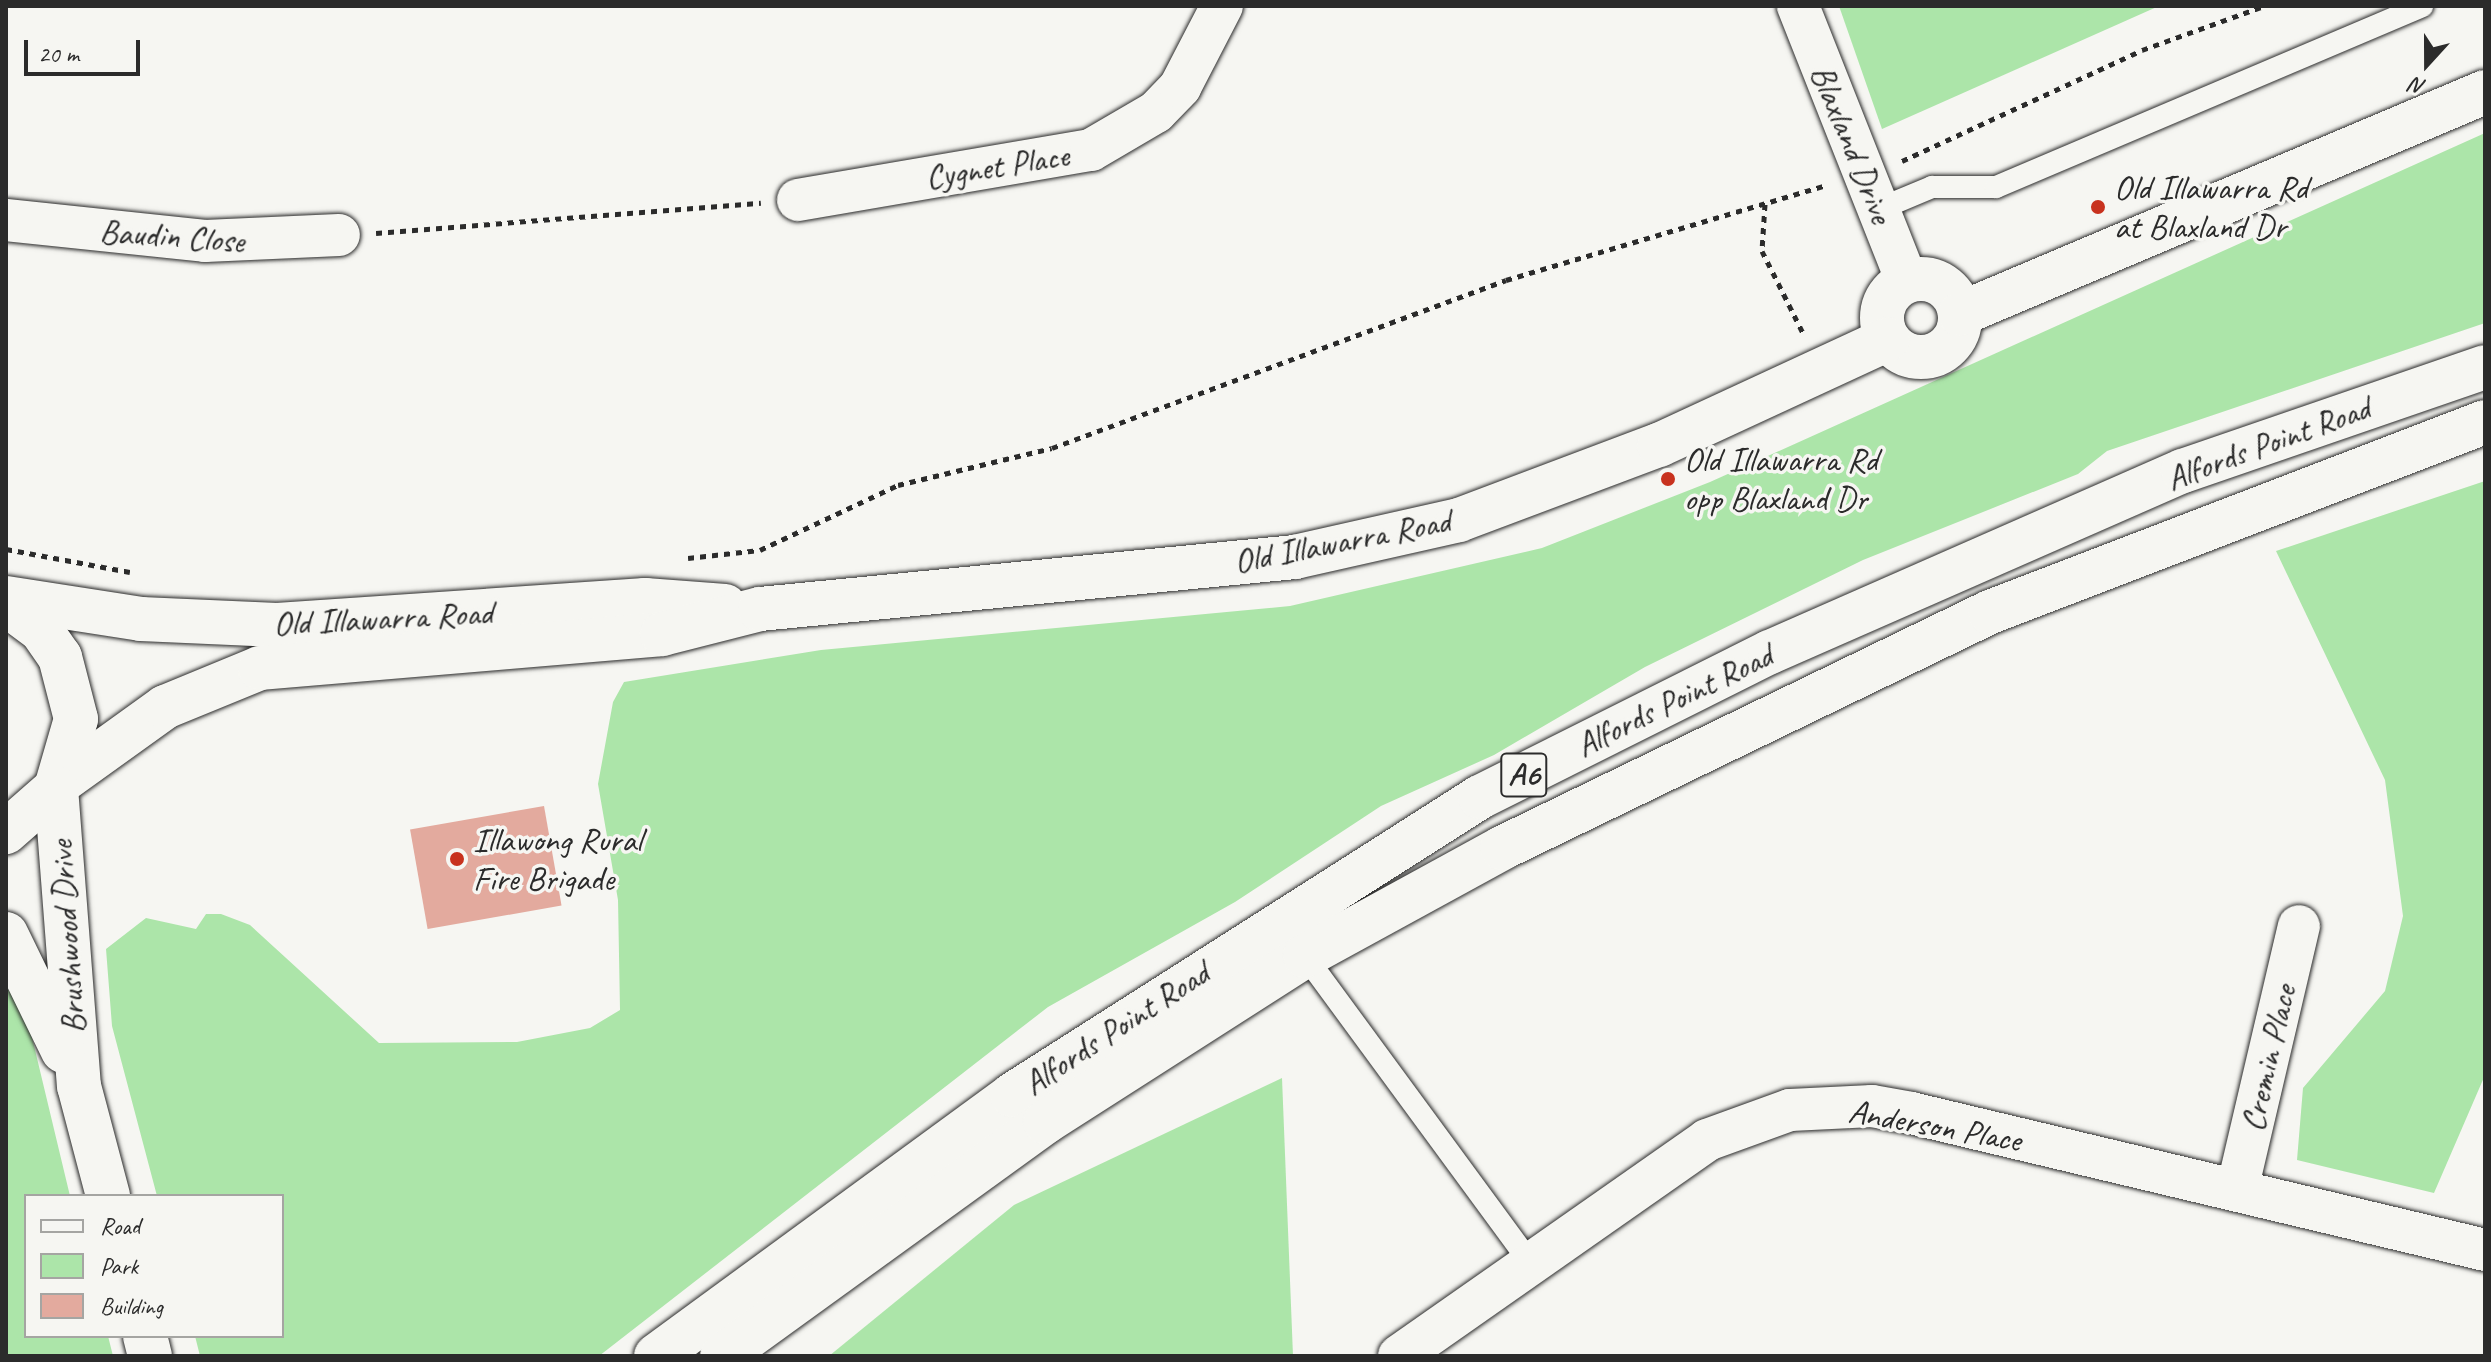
<!DOCTYPE html>
<html>
<head>
<meta charset="utf-8">
<style>
	body { margin:0 }
	#map { position:relative; width:2491px; height:1362px; overflow:hidden; background:#f6f6f2; font-family:Caveat,sans-serif }
	div>[style] { position:absolute }
	.green>* { inset:0; background:#ace5a9 }
	.building>* { inset:0; background:#e3aa9e; transform-origin:0 0 }
	.path>* { height:5px; margin-top:-2.5px; transform-origin:0; background:repeating-linear-gradient(90deg,#2b2b2b 0 6px,transparent 0 12px) }
	.roads { filter:drop-shadow(0 0 2px #2b2b2b) drop-shadow(0 0 2px #2b2b2b) }
	.lane>* { height:22px; margin:-11px; padding:0 11px; transform-origin:11px; border-radius:11px; background:#f6f6f2 }
	.street>* { height:42px; margin:-21px; padding:0 21px; transform-origin:21px; border-radius:21px; background:#f6f6f2 }
	.secondary>* { height:44px; margin:-22px; padding:0 22px; transform-origin:22px; border-radius:22px; background:#f6f6f2 }
	.secondary>.ring { margin:-22px; padding:0; box-sizing:content-box; background:none; border:44px solid #f6f6f2; border-radius:50% }
	.highway>* { height:44px; margin:-22px; padding:0 22px; transform-origin:22px; border-radius:22px; background:#f6f6f2 }
	.dots>* { width:22px; height:22px; translate:-50% -50%; box-sizing:border-box; border:4px solid #f6f6f2; border-radius:50% }
	span { translate:-50% -50%; white-space:nowrap; text-align:center; line-height:1.15; -webkit-text-stroke:7px #f6f6f2; paint-order:stroke }
	.shield-label span { padding:2px 6px; background:#f6f6f2; border:2px solid; border-radius:6px; -webkit-text-stroke-width:0 }
	.shield-label { font-size:32px; color:#2b2b2b; font-weight:700 }
	.street-label { font-size:34px; color:#2b2b2b }
	.poi-label { font-size:34px; color:#2b2b2b }
	.left { translate:0 -50%; text-align:left }
	.frame { position:absolute; inset:0; border:8px solid #2b2b2b; pointer-events:none }
	.legend { position:absolute; left:24px; top:1194px; width:260px; height:144px; box-sizing:border-box; background:#f6f6f2; border:2px solid #a5a5a2; margin:0; padding:10px 14px; list-style:none; font-size:24px; color:#2b2b2b }
	.legend li { display:flex; align-items:center; gap:16px; height:40px }
	.legend b { width:40px; border:2px solid #a5a5a2 }
	.north { position:absolute; left:2387px; top:24px; width:80px; height:80px; -webkit-text-stroke:6px #f6f6f2; paint-order:stroke; rotate:201deg; font-size:22px; font-weight:700; line-height:32px; text-align:center; color:#2b2b2b }
	.north::after { content:''; display:block; margin:auto; width:28px; height:36px; background:#2b2b2b; clip-path:polygon(50% 0,100% 100%,50% 72%,0 100%) }
	.scale { position:absolute; left:24px; top:40px; width:116px; height:36px; box-sizing:border-box; border:4px solid #2b2b2b; border-top:0; padding-left:10px; font-size:24px; line-height:28px; white-space:nowrap; color:#2b2b2b; -webkit-text-stroke:6px #f6f6f2; paint-order:stroke }
</style>
</head>
<body>
<div id="map">
	<div class="green">
		<i style="clip-path:polygon(1839px 6px,2159px 6px,1882px 129px)"></i>
		<i style="clip-path:polygon(2485px 133px,2485px 323px,2107px 451px,2078px 474px,1863px 560px,1645px 667px,1494px 755px,1381px 806px,1235px 902px,1048px 1007px,599px 1356px,200px 1356px,195px 1336px,282px 1336px,282px 1196px,157px 1196px,112px 1026px,106px 949px,146px 918px,196px 929px,206px 914px,221px 914px,250px 925px,379px 1043px,517px 1042px,590px 1028px,620px 1010px,618px 900px,598px 784px,613px 702px,624px 682px,821px 650px,1290px 606px,1542px 548px,1710px 482px)"></i>
		<i style="clip-path:polygon(2485px 481px,2485px 1075px,2434px 1193px,2297px 1160px,2303px 1088px,2385px 991px,2403px 916px,2385px 780px,2276px 551px)"></i>
		<i style="clip-path:polygon(6px 969px,30px 1029px,70px 1196px,26px 1196px,26px 1336px,108px 1336px,113px 1356px,6px 1356px)"></i>
		<i style="clip-path:polygon(1282px 1078px,1293px 1356px,829px 1356px,1014px 1205px)"></i>
	</div>
	<div class="building">
		<i style="left:544px;top:806px;width:101px;height:136px;rotate:80deg"></i>
	</div>
	<div class="path">
		<i style="left:1902px;top:161px;width:264px;rotate:-24.8deg"></i>
		<i style="left:2142px;top:50px;width:130px;rotate:-19.8deg"></i>
		<i style="left:1765px;top:204px;width:47px;rotate:93.7deg"></i>
		<i style="left:1762px;top:251px;width:92px;rotate:63.4deg"></i>
		<i style="left:376px;top:233px;width:386px;rotate:-4.5deg"></i>
		<i style="left:6px;top:549px;width:126px;rotate:10.5deg"></i>
		<i style="left:688px;top:558px;width:72px;rotate:-6.3deg"></i>
		<i style="left:760px;top:550px;width:153px;rotate:-25.2deg"></i>
		<i style="left:898px;top:485px;width:158px;rotate:-13.5deg"></i>
		<i style="left:1052px;top:448px;width:484px;rotate:-20.3deg"></i>
		<i style="left:1506px;top:280px;width:334px;rotate:-16.5deg"></i>
	</div>
	<div class="roads">
		<div class="lane">
			<i style="left:1877px;top:210px;width:60px;rotate:-22.7deg"></i>
			<i style="left:1932px;top:187px;width:64px"></i>
			<i style="left:1996px;top:187px;width:463px;rotate:-23deg"></i>
			<i style="left:1305px;top:956px;width:382px;rotate:53.7deg"></i>
		</div>
		<div class="street">
			<i style="left:1798px;top:6px;width:296px;rotate:68.4deg"></i>
			<i style="left:798px;top:200px;width:297px;rotate:-9.7deg"></i>
			<i style="left:1091px;top:150px;width:75px;rotate:-30.3deg"></i>
			<i style="left:1156px;top:112px;width:35px;rotate:-46deg"></i>
			<i style="left:1180px;top:87px;width:91px;rotate:-62.6deg"></i>
			<i style="left:6px;top:220px;width:200px;rotate:6deg"></i>
			<i style="left:205px;top:241px;width:134px;rotate:-2.6deg"></i>
			<i style="left:2237px;top:1190px;width:271px;rotate:-76.8deg"></i>
			<i style="left:1399px;top:1356px;width:376px;rotate:-35deg"></i>
			<i style="left:1707px;top:1140px;width:88px;rotate:-19.9deg"></i>
			<i style="left:1790px;top:1110px;width:82px;rotate:-2.8deg"></i>
			<i style="left:1872px;top:1106px;width:40px;rotate:10deg"></i>
			<i style="left:1911px;top:1113px;width:590px;rotate:13.42deg"></i>
		</div>
		<div class="secondary">
			<i class="ring" style="left:1882px;top:279px;width:34px;height:34px"></i>
			<i style="left:1960px;top:314px;width:570px;rotate:-22.92deg"></i>
			<i style="left:6px;top:598px;width:137px;rotate:8.8deg"></i>
			<i style="left:141px;top:619px;width:136px;rotate:2.5deg"></i>
			<i style="left:277px;top:625px;width:369px;rotate:-3.9deg"></i>
			<i style="left:645px;top:600px;width:80px;rotate:4.3deg"></i>
			<i style="left:6px;top:604px;width:44px;rotate:36.6deg"></i>
			<i style="left:41px;top:630px;width:33px;rotate:55deg"></i>
			<i style="left:60px;top:657px;width:64px;rotate:75.5deg"></i>
			<i style="left:76px;top:719px;width:72px;rotate:106.2deg"></i>
			<i style="left:56px;top:788px;width:67px;rotate:138.7deg"></i>
			<i style="left:58px;top:784px;width:132px;rotate:-35.7deg"></i>
			<i style="left:165px;top:707px;width:103px;rotate:-22.3deg"></i>
			<i style="left:260px;top:668px;width:403px;rotate:-4.8deg"></i>
			<i style="left:662px;top:634px;width:101px;rotate:-14.3deg"></i>
			<i style="left:760px;top:609px;width:538px;rotate:-5.55deg"></i>
			<i style="left:1295px;top:557px;width:168px;rotate:-12.7deg"></i>
			<i style="left:1459px;top:520px;width:214px;rotate:-20.6deg"></i>
			<i style="left:1659px;top:445px;width:252px;rotate:-24.8deg"></i>
			<i style="left:56px;top:788px;width:299px;rotate:85.6deg"></i>
			<i style="left:79px;top:1086px;width:114px;rotate:75.2deg"></i>
			<i style="left:6px;top:934px;width:130px;rotate:64deg"></i>
			<i style="left:145px;top:1336px;width:21px;rotate:76deg"></i>
		</div>
		<div class="highway">
			<i style="left:656px;top:1356px;width:441px;rotate:-36.2deg"></i>
			<i style="left:1012px;top:1095px;width:555px;rotate:-32.49deg"></i>
			<i style="left:1480px;top:797px;width:324px;rotate:-26.6deg"></i>
			<i style="left:1770px;top:652px;width:451px;rotate:-23.7deg"></i>
			<i style="left:2183px;top:471px;width:319px;rotate:-19deg"></i>
			<i style="left:722px;top:1356px;width:399px;rotate:-35.9deg"></i>
			<i style="left:1045px;top:1122px;width:308px;rotate:-32.6deg"></i>
			<i style="left:1305px;top:956px;width:225px;rotate:-28.7deg"></i>
			<i style="left:1502px;top:848px;width:542px;rotate:-25.81deg"></i>
			<i style="left:1990px;top:612px;width:530px;rotate:-21deg"></i>
		</div>
	</div>
	<div class="dots">
		<i style="left:2098px;top:207px;background:#c8321e"></i>
		<i style="left:1668px;top:479px;background:#c8321e"></i>
		<i style="left:457px;top:859px;background:#c8321e"></i>
	</div>
	<div class="shield-label">
		<span style="left:1524px;top:775px">A6</span>
	</div>
	<div class="street-label">
		<span style="left:1852px;top:144px;rotate:68deg">Blaxland Drive</span>
		<span style="left:997px;top:166px;rotate:-9deg">Cygnet Place</span>
		<span style="left:172px;top:236px;rotate:4deg">Baudin Close</span>
		<span style="left:2268px;top:443px;rotate:-20deg">Alfords Point Road</span>
		<span style="left:1342px;top:541px;rotate:-11deg">Old Illawarra Road</span>
		<span style="left:383px;top:618px;rotate:-3deg">Old Illawarra Road</span>
		<span style="left:1674px;top:700px;rotate:-26deg">Alfords Point Road</span>
		<span style="left:67px;top:937px;rotate:-94deg">Brushwood Drive</span>
		<span style="left:1116px;top:1028px;rotate:-33deg">Alfords Point Road</span>
		<span style="left:2268px;top:1058px;rotate:-77deg">Cremin Place</span>
		<span style="left:1935px;top:1125px;rotate:10deg">Anderson Place</span>
	</div>
	<div class="poi-label">
		<span class="left" style="left:2114px;top:207px">Old Illawarra Rd<br>at Blaxland Dr</span>
		<span class="left" style="left:1684px;top:479px">Old Illawarra Rd<br>opp Blaxland Dr</span>
		<span class="left" style="left:473px;top:859px">Illawong Rural<br>Fire Brigade</span>
	</div>
	<div class="frame"></div>
	<ul class="legend">
	<li><b style="height:10px;background:#f6f6f2"></b>Road</li>
	<li><b style="height:22px;background:#ace5a9"></b>Park</li>
	<li><b style="height:22px;background:#e3aa9e"></b>Building</li>
	</ul>
	<div class="north">N</div>
	<div class="scale">20 m</div>
</div>
</body>
</html>
